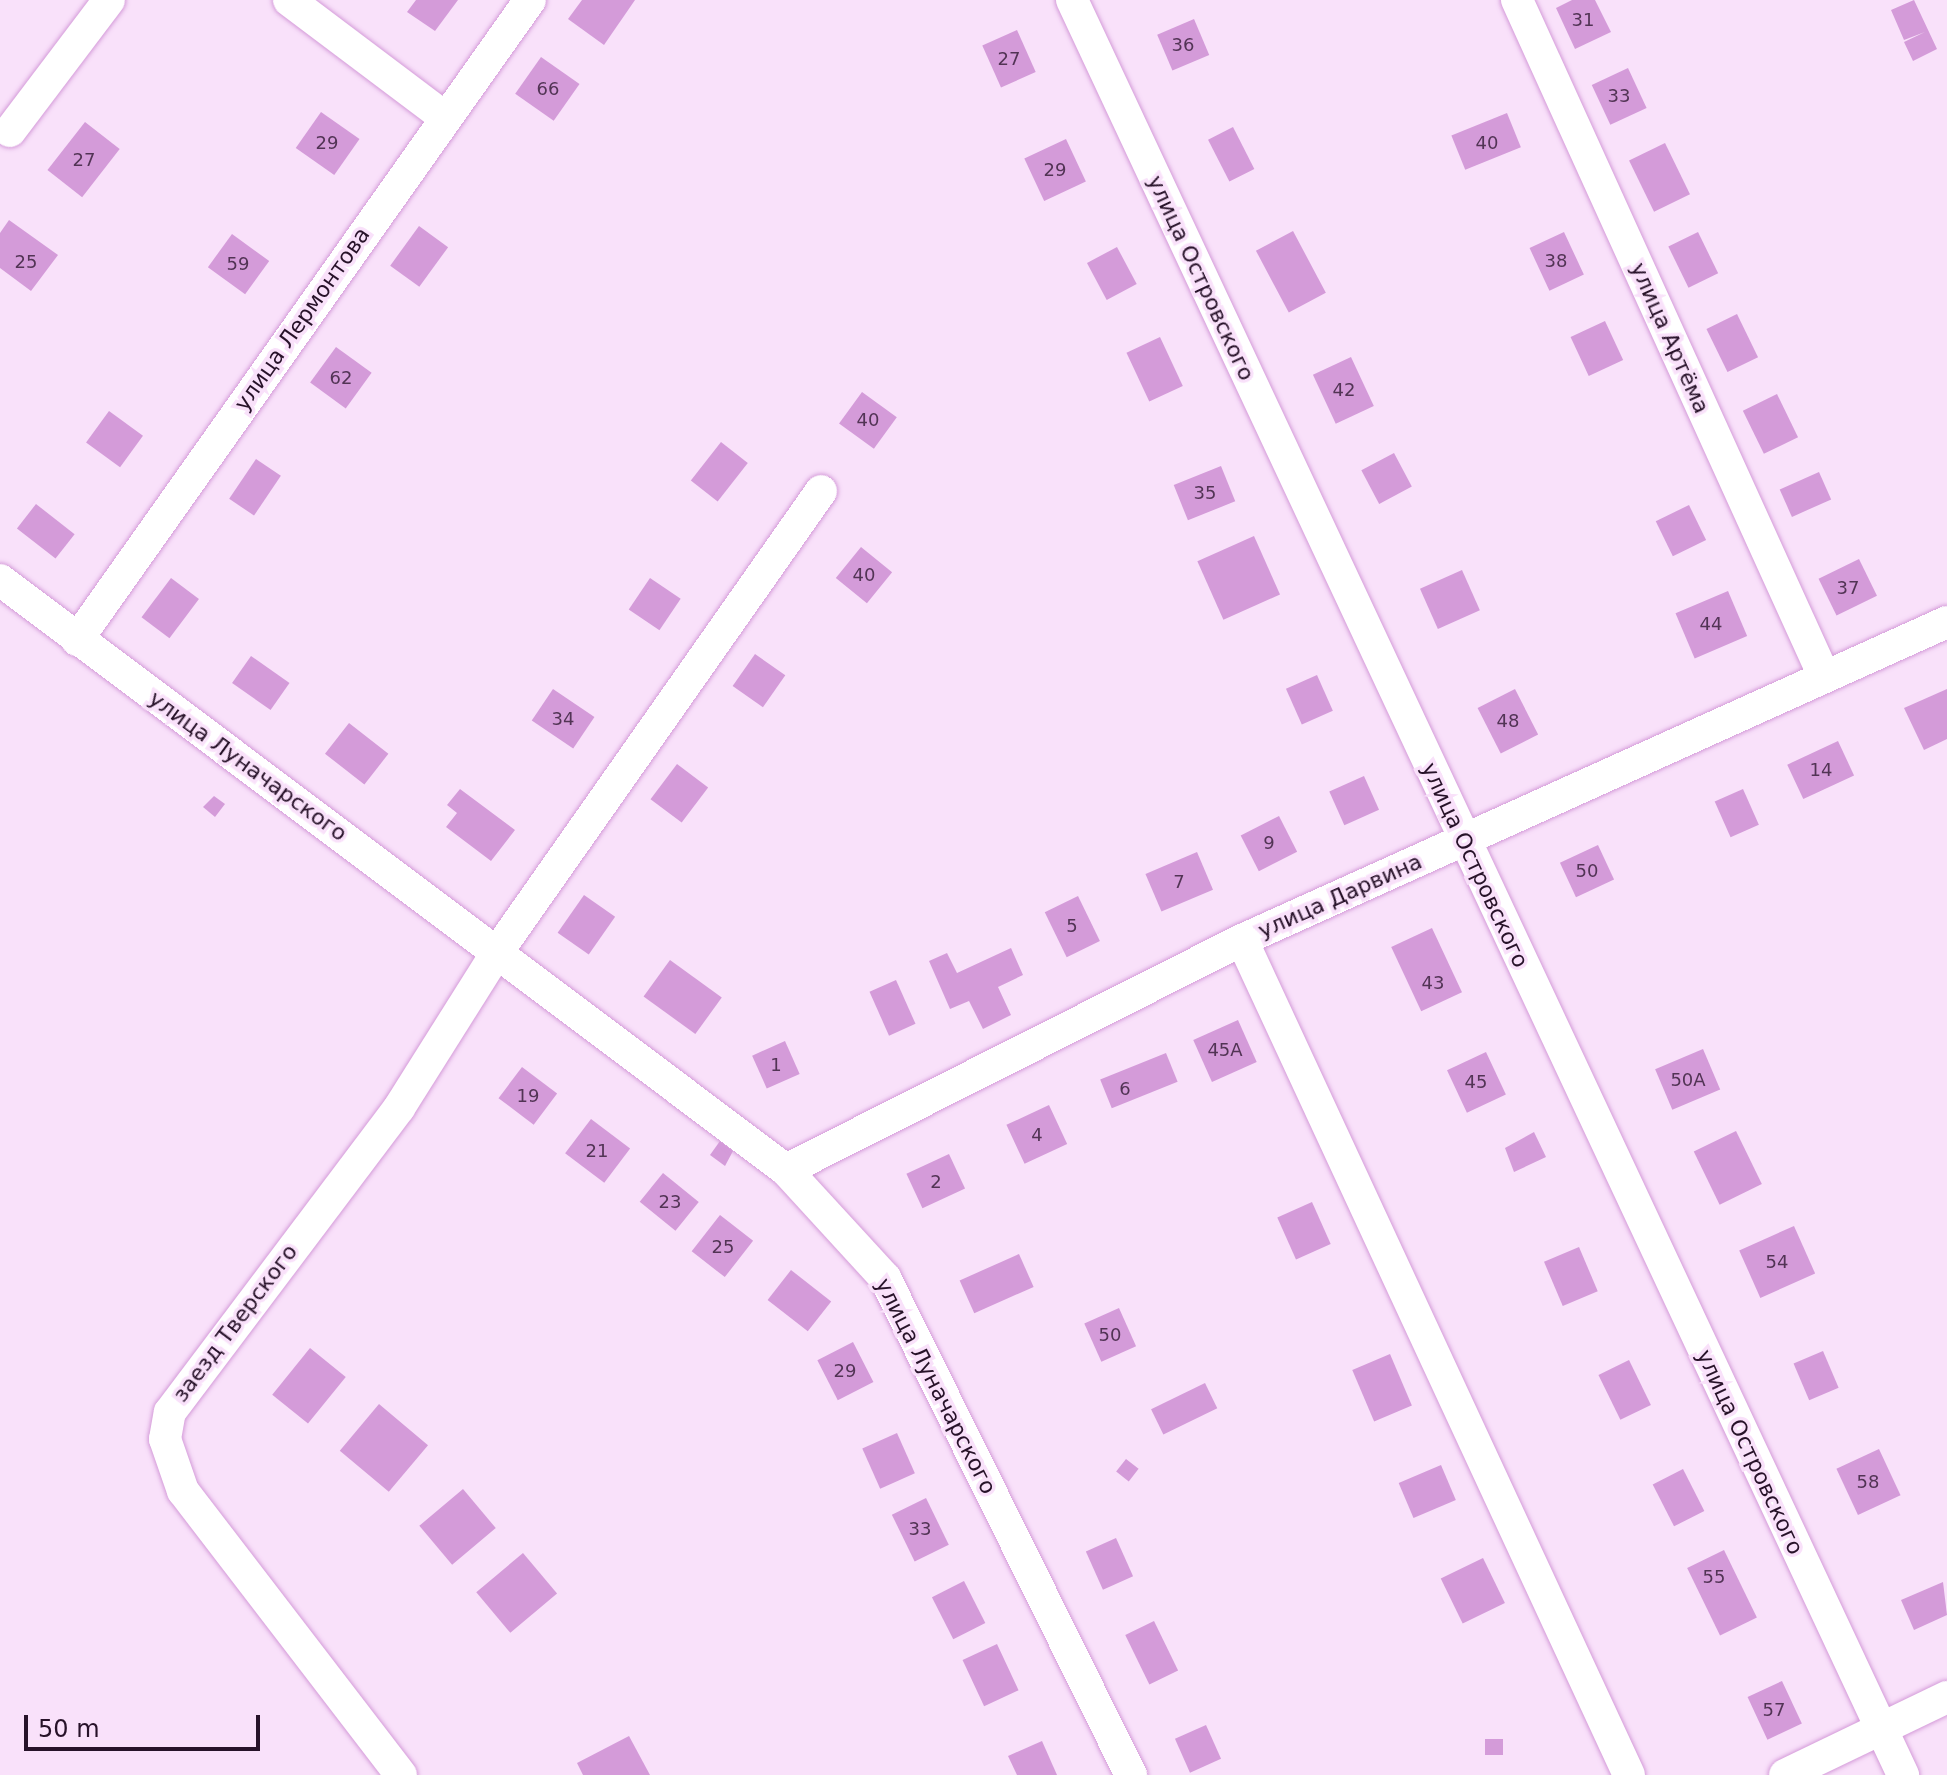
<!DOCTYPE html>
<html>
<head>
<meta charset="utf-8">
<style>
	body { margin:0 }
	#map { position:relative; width:1947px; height:1775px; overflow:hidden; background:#f9e1fa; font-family:"DejaVu Sans",sans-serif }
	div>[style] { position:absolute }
	.building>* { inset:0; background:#d49bd9; transform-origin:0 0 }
	.roads { filter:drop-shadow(0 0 2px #d49bd9) drop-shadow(0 0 2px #d49bd9) }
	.street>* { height:32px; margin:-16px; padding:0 16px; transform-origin:16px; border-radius:16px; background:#fff }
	span { translate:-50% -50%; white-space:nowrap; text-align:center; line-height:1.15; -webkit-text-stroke:7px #f9e1fa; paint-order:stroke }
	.number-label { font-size:18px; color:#523455 }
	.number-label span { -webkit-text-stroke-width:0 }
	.street-label { font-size:22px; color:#271229 }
	.scale { position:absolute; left:24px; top:1715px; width:236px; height:36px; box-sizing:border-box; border:4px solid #271229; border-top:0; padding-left:10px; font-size:24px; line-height:28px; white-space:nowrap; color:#271229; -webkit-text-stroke:6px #f9e1fa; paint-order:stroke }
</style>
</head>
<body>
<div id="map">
	<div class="building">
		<i style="clip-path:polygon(416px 0,458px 0,435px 31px,407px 12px)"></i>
		<i style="clip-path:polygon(582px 0,635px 0,604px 45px,568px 19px)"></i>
		<i style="clip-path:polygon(1572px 0,1595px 0,1611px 32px,1575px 49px,1556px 8px)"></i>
		<i style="clip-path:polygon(1914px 0,1937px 49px,1913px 61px,1904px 42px,1925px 32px,1904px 40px,1891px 10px)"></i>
		<i style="left:1194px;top:19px;width:39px;height:40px;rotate:67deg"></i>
		<i style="left:1017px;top:30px;width:46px;height:38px;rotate:66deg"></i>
		<i style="left:541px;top:57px;width:47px;height:45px;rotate:35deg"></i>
		<i style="left:1628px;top:68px;width:44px;height:40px;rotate:65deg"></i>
		<i style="left:321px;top:112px;width:47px;height:44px;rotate:35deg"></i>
		<i style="left:1507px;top:113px;width:37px;height:60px;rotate:68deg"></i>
		<i style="left:85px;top:122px;width:44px;height:61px;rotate:38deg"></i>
		<i style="left:1233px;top:127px;width:47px;height:28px;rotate:63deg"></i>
		<i style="left:1066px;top:139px;width:47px;height:46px;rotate:65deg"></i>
		<i style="left:1665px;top:143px;width:57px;height:40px;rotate:64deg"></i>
		<i style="clip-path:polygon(9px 220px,58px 255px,31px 291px,0 268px,0 233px)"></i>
		<i style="left:419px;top:226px;width:36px;height:49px;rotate:36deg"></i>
		<i style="left:1293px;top:231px;width:70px;height:42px;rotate:62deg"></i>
		<i style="left:1564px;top:232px;width:47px;height:38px;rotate:65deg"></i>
		<i style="left:1698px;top:232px;width:46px;height:33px;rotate:64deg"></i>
		<i style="left:232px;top:234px;width:46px;height:41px;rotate:36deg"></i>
		<i style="left:1117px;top:247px;width:42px;height:34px;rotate:62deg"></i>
		<i style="left:1737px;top:314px;width:48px;height:34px;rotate:64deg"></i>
		<i style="left:1605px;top:321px;width:43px;height:38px;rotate:65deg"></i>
		<i style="left:1160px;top:337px;width:54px;height:37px;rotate:65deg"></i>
		<i style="left:336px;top:347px;width:44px;height:44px;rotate:36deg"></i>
		<i style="left:1351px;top:357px;width:54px;height:42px;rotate:65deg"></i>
		<i style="left:862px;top:392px;width:43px;height:39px;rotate:36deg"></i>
		<i style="left:1777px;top:394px;width:48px;height:38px;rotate:64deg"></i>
		<i style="left:109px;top:411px;width:42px;height:39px;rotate:36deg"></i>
		<i style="left:721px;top:442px;width:34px;height:49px;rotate:38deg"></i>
		<i style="left:1394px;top:453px;width:38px;height:37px;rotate:62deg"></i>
		<i style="left:256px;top:459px;width:30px;height:48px;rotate:34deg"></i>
		<i style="left:1221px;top:466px;width:38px;height:51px;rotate:68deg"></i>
		<i style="left:1819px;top:472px;width:30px;height:43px;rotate:66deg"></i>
		<i style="left:36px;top:504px;width:49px;height:31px;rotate:38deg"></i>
		<i style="left:1689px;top:505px;width:39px;height:37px;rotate:64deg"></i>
		<i style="left:1254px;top:536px;width:64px;height:62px;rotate:66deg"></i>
		<i style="left:861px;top:547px;width:40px;height:40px;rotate:39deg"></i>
		<i style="left:1859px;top:559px;width:41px;height:45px;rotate:64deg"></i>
		<i style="left:1462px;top:570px;width:44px;height:46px;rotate:66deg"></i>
		<i style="left:171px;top:578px;width:35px;height:49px;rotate:37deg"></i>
		<i style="left:650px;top:578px;width:37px;height:38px;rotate:34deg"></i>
		<i style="left:1728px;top:591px;width:49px;height:57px;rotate:67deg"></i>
		<i style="left:755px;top:654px;width:37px;height:39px;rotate:35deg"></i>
		<i style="left:251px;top:656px;width:47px;height:33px;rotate:35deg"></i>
		<i style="left:1317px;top:675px;width:39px;height:34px;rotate:66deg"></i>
		<i style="left:553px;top:689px;width:50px;height:38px;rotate:34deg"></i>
		<i style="left:1515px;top:689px;width:51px;height:42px;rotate:63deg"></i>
		<i style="clip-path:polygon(1947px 689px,1947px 739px,1924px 750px,1904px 708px)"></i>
		<i style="left:349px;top:723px;width:50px;height:39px;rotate:38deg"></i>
		<i style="left:1838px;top:741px;width:38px;height:56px;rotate:65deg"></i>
		<i style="left:677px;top:764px;width:39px;height:44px;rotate:37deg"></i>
		<i style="left:1364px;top:776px;width:37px;height:38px;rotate:66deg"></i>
		<i style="clip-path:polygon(460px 789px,515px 830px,491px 861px,446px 827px,457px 813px,447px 805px)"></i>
		<i style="left:1743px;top:789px;width:39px;height:31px;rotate:66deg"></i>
		<i style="clip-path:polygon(214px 796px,225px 804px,215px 817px,203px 807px)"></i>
		<i style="left:1279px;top:816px;width:40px;height:43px;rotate:63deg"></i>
		<i style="left:1598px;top:845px;width:38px;height:42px;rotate:65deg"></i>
		<i style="left:1197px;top:852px;width:41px;height:56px;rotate:67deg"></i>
		<i style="left:584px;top:895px;width:38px;height:46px;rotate:35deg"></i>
		<i style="left:1078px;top:896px;width:50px;height:37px;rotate:64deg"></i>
		<i style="left:1432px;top:928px;width:71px;height:45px;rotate:65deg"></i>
		<i style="clip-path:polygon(1011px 948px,1023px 975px,998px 987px,1011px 1015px,983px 1029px,969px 1001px,950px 1009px,929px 961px,947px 953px,957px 973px)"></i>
		<i style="left:670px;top:960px;width:64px;height:45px;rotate:36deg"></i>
		<i style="left:896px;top:980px;width:48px;height:29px;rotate:66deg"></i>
		<i style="left:1238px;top:1020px;width:46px;height:49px;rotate:66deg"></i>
		<i style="left:785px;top:1041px;width:36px;height:36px;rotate:66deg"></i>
		<i style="left:1703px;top:1049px;width:44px;height:52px;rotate:67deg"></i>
		<i style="left:1486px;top:1052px;width:47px;height:43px;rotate:65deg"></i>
		<i style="left:1166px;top:1053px;width:31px;height:71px;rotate:68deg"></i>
		<i style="left:522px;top:1067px;width:44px;height:39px;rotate:37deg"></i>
		<i style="left:1049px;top:1105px;width:43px;height:47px;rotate:65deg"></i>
		<i style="left:591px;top:1119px;width:49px;height:43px;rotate:37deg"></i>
		<i style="left:1736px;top:1131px;width:59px;height:47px;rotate:64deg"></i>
		<i style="clip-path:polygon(1534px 1132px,1546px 1157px,1514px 1172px,1505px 1148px)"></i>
		<i style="clip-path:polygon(720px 1141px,733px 1151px,725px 1166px,710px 1155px)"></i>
		<i style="left:949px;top:1154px;width:38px;height:47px;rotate:65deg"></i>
		<i style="left:663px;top:1173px;width:46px;height:37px;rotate:39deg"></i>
		<i style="left:1312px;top:1202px;width:46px;height:38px;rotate:66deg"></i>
		<i style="left:720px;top:1215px;width:42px;height:46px;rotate:38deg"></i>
		<i style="left:1794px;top:1226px;width:52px;height:60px;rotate:66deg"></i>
		<i style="left:1579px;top:1247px;width:48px;height:38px;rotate:67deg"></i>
		<i style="left:1019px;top:1254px;width:36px;height:65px;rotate:66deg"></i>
		<i style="left:791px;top:1270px;width:51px;height:38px;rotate:38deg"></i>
		<i style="left:1119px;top:1308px;width:42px;height:38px;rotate:66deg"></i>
		<i style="left:853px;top:1342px;width:45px;height:40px;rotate:63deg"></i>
		<i style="left:310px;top:1348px;width:46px;height:60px;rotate:39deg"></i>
		<i style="left:1823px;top:1351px;width:40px;height:32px;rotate:67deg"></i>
		<i style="left:1390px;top:1354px;width:56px;height:41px;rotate:67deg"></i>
		<i style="left:1629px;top:1360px;width:50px;height:34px;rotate:64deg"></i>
		<i style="left:1205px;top:1383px;width:28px;height:60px;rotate:64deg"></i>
		<i style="left:379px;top:1404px;width:64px;height:61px;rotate:40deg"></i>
		<i style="left:897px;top:1433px;width:44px;height:38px;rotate:66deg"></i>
		<i style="left:1879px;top:1449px;width:51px;height:47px;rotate:65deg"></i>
		<i style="left:1126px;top:1459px;width:16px;height:16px;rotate:38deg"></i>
		<i style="left:1441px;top:1465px;width:38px;height:46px;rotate:67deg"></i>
		<i style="left:1683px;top:1469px;width:47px;height:34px;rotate:63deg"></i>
		<i style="left:463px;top:1489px;width:51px;height:57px;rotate:50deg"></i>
		<i style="left:926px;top:1498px;width:52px;height:38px;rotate:64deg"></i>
		<i style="left:1116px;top:1538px;width:42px;height:33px;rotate:66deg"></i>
		<i style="left:1724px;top:1550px;width:75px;height:41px;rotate:64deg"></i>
		<i style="left:523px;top:1553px;width:53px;height:61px;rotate:50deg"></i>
		<i style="left:1483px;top:1558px;width:50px;height:47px;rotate:64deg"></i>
		<i style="left:964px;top:1581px;width:47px;height:36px;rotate:63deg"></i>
		<i style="clip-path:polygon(1943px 1582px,1947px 1615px,1914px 1630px,1901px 1600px)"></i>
		<i style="left:1154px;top:1621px;width:55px;height:32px;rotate:64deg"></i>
		<i style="left:997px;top:1644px;width:51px;height:38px;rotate:65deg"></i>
		<i style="left:1782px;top:1681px;width:47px;height:38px;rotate:65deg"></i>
		<i style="left:1206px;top:1725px;width:37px;height:34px;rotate:66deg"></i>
		<i style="clip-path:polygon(629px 1736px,650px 1775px,583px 1775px,577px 1763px)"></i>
		<i style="left:1485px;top:1739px;width:18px;height:16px"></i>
		<i style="clip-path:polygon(1042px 1741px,1057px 1775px,1017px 1775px,1008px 1756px)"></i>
	</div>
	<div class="roads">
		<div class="street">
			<i style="left:289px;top:0;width:193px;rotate:37deg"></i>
			<i style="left:1072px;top:0;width:1960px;rotate:64.91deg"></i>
			<i style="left:1517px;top:0;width:742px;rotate:65.58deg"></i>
			<i style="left:10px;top:131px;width:164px;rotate:-52.9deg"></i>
			<i style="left:0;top:580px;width:983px;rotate:36.89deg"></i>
			<i style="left:786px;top:1170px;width:147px;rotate:47.5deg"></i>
			<i style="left:885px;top:1278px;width:555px;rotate:63.67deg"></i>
			<i style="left:77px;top:640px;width:784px;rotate:-54.71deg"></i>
			<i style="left:1242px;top:940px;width:920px;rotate:65.13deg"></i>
			<i style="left:786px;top:1170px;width:511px;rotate:-26.77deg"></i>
			<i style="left:1242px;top:940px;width:773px;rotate:-24.28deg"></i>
			<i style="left:401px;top:1775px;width:358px;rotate:-127.5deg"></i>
			<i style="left:183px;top:1491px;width:55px;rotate:-109.1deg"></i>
			<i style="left:165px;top:1439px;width:27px;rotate:-80deg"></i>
			<i style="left:170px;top:1412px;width:381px;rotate:-53deg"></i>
			<i style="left:399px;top:1108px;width:186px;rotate:-57.8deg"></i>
			<i style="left:498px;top:951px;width:562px;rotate:-54.92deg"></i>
			<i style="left:1785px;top:1775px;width:180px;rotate:-25.7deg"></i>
		</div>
	</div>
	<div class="number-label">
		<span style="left:1583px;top:20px">31</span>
		<span style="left:1183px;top:45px">36</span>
		<span style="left:1009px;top:59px">27</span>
		<span style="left:548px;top:89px">66</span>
		<span style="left:1619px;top:96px">33</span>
		<span style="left:327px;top:143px">29</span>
		<span style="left:1487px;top:143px">40</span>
		<span style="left:84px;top:160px">27</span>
		<span style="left:1055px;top:170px">29</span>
		<span style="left:1556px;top:261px">38</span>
		<span style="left:26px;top:262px">25</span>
		<span style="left:238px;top:264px">59</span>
		<span style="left:341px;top:378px">62</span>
		<span style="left:1344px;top:390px">42</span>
		<span style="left:868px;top:420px">40</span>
		<span style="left:1205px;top:493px">35</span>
		<span style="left:864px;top:575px">40</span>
		<span style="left:1848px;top:588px">37</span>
		<span style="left:1711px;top:624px">44</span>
		<span style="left:563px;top:719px">34</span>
		<span style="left:1508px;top:721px">48</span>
		<span style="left:1821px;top:770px">14</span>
		<span style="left:1269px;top:843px">9</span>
		<span style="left:1587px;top:871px">50</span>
		<span style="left:1179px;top:882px">7</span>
		<span style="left:1072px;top:926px">5</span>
		<span style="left:1433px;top:983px">43</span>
		<span style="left:1225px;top:1050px">45А</span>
		<span style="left:776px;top:1065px">1</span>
		<span style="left:1688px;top:1080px">50А</span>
		<span style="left:1476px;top:1082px">45</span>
		<span style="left:1125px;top:1089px">6</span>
		<span style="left:528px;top:1096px">19</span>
		<span style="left:1037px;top:1135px">4</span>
		<span style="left:597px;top:1151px">21</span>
		<span style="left:936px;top:1182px">2</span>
		<span style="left:670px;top:1202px">23</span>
		<span style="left:723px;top:1247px">25</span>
		<span style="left:1777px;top:1262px">54</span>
		<span style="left:1110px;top:1335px">50</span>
		<span style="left:845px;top:1371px">29</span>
		<span style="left:1868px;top:1482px">58</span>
		<span style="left:920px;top:1529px">33</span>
		<span style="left:1714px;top:1577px">55</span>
		<span style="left:1774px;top:1710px">57</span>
	</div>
	<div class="street-label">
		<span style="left:1201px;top:278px;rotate:65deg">улица Островского</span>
		<span style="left:302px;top:319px;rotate:-55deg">улица Лермонтова</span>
		<span style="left:1670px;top:338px;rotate:66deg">улица Артёма</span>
		<span style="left:248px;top:766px;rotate:36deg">улица Луначарского</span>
		<span style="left:1475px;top:865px;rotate:65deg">улица Островского</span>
		<span style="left:1340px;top:896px;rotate:-24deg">улица Дарвина</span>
		<span style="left:235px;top:1323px;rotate:-53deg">заезд Тверского</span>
		<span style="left:936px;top:1386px;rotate:63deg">улица Луначарского</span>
		<span style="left:1750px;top:1452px;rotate:65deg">улица Островского</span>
	</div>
	<div class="scale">50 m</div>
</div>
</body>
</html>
